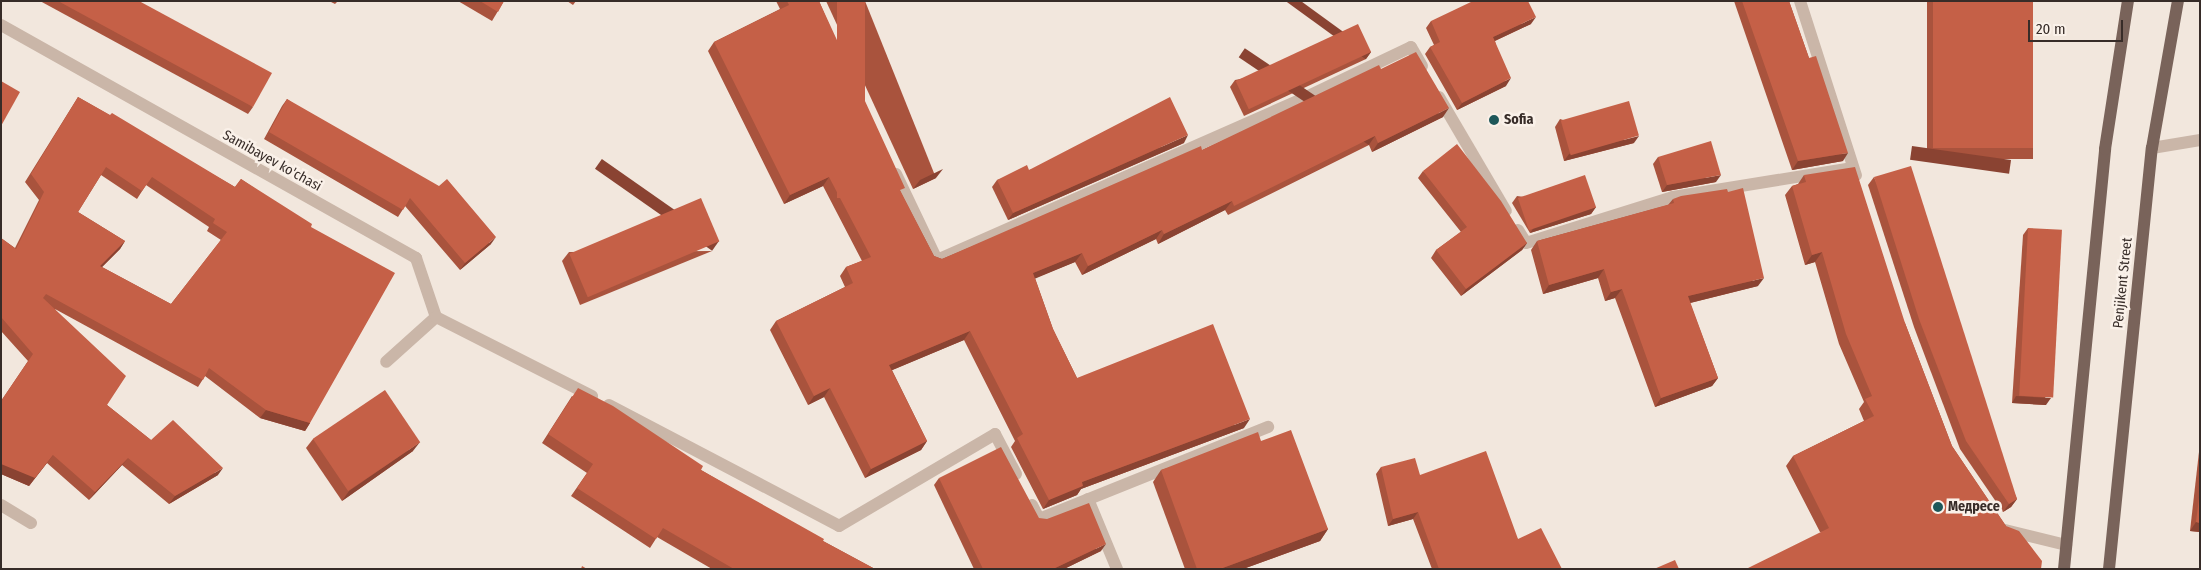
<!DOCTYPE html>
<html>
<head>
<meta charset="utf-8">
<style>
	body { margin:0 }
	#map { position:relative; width:2201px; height:570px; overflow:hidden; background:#f2e7dd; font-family:"Fira Sans Condensed",sans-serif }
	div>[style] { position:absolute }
	.minor>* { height:12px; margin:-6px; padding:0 6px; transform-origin:6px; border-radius:6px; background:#cab6a8 }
	.major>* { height:12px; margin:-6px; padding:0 6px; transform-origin:6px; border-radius:6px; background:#79635a }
	.wall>* { inset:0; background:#a9533d; transform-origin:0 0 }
	.shaded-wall>* { inset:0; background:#8a4332; transform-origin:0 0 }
	.building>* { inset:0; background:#c56047; transform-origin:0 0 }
	.dots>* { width:14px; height:14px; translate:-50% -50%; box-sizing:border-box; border:2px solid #faf1e9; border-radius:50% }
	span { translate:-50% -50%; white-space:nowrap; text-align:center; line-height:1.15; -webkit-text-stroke:5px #faf1e9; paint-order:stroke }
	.poi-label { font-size:14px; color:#372c28; font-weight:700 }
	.left { translate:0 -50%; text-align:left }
	.street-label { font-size:14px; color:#372c28 }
	.frame { position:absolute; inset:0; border:2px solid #372c28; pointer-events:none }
	.scale { position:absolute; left:2028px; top:20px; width:95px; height:22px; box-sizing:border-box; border:2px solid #372c28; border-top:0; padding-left:6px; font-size:15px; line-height:18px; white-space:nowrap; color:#372c28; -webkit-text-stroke:4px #faf1e9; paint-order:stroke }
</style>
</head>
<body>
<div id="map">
	<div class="minor">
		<i style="left:1800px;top:1px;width:183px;rotate:72.2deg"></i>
		<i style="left:1px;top:25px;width:476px;rotate:29.3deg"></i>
		<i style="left:416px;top:258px;width:62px;rotate:71.3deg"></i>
		<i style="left:436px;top:317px;width:67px;rotate:138deg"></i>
		<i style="left:1439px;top:97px;width:132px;rotate:59.6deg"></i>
		<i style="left:2152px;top:148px;width:49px;rotate:-9.5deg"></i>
		<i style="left:896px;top:174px;width:95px;rotate:64.5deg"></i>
		<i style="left:937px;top:260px;width:394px;rotate:-23.8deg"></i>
		<i style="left:1298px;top:101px;width:125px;rotate:-25.5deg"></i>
		<i style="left:1411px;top:47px;width:22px;rotate:60deg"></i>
		<i style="left:1518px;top:230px;width:15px;rotate:58deg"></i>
		<i style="left:1526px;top:243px;width:154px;rotate:-17.4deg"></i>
		<i style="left:1673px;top:197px;width:182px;rotate:-9.2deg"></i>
		<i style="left:436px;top:317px;width:175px;rotate:26.9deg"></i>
		<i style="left:609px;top:405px;width:260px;rotate:27.7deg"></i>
		<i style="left:839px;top:526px;width:181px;rotate:-30.5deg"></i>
		<i style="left:995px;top:434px;width:45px;rotate:62.3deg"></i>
		<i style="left:1088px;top:499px;width:76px;rotate:67.5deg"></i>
		<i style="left:1px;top:505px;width:35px;rotate:31deg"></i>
		<i style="left:1032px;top:505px;width:16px;rotate:63deg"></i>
		<i style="left:1039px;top:519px;width:247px;rotate:-21.9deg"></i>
		<i style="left:2005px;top:530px;width:63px;rotate:13.8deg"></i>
	</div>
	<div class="major">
		<i style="left:2064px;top:569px;width:422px;rotate:-84.4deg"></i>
		<i style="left:2105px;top:149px;width:150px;rotate:-81.2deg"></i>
		<i style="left:2109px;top:569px;width:423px;rotate:-84.2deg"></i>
		<i style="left:2152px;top:148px;width:149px;rotate:-80deg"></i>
	</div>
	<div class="wall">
		<i style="clip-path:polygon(40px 1px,139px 1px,253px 107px,248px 114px)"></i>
		<i style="clip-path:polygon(329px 1px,338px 1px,335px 4px)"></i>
		<i style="clip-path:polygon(458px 1px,504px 1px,492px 21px)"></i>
		<i style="clip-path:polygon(567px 1px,576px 1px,573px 5px)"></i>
		<i style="clip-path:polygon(776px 1px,819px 1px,901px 193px,934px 256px,942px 259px,1202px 150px,1381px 69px,1443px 117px,1372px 152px,1369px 145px,1228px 215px,1225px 210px,1158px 244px,1156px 239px,1082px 275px,1075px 262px,1035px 278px,1053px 329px,1077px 378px,1244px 428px,1081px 489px,1077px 495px,1043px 509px,1011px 447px,1015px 441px,964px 340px,892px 370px,927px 441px,921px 450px,865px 478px,824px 397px,808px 405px,770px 330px,776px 321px,845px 287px,840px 276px,846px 267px,862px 261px,823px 186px,784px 204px,708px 51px,714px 42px,780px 9px)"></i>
		<i style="clip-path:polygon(826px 1px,865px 1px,936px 178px,913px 189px)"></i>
		<i style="clip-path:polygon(1734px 1px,1789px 1px,1809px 58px,1843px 161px,1792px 170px)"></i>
		<i style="left:1927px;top:1px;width:106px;height:158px"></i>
		<i style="clip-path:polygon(1431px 21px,1531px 24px,1495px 41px,1506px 86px,1457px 110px,1425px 54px,1430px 47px,1434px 45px,1426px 28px)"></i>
		<i style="clip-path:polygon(1371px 52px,1366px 59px,1244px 116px,1230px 87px,1235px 80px)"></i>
		<i style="clip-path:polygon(evenodd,78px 97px,235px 187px,241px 179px,311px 227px,310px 423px,305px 431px,260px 418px,205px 376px,198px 387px,55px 309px,107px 405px,151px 440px,218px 475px,169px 504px,122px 465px,89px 500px,47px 463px,29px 486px,1px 474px,1px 401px,28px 361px,1px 331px,1px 238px,15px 248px,39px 200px,25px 182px,78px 97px,101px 175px,137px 199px,146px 185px,209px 227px,207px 231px,221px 240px,171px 304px,102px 267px,120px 249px,125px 241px,78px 212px,101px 175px)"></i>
		<i style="clip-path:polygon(287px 99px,491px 244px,460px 270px,405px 206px,398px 217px,264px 139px,282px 106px)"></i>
		<i style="clip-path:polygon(1560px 119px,1634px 143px,1564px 161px,1555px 127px)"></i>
		<i style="clip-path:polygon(1184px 143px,1008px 220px,992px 187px,997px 180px,1029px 170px)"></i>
		<i style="clip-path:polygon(1658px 157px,1716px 182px,1662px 192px,1653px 164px)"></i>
		<i style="clip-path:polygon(1423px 171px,1527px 243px,1522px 250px,1461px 296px,1431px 258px,1436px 250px,1461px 232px,1418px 178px)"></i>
		<i style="clip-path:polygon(1804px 175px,1905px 323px,1952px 446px,2006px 526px,1820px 532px,1786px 466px,1793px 456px,1864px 421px,1859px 409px,1864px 402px,1839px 344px,1815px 262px,1805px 265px,1785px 195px,1792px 186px,1798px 184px)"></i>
		<i style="clip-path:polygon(1874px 177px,2017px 499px,2011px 507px,2003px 512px,1960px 449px,1914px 327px,1868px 185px)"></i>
		<i style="clip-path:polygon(1517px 196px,1596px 207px,1591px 214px,1530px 233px,1512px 203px)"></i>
		<i style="clip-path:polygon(1673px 199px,1758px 286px,1690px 303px,1718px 378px,1712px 386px,1655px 407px,1615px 298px,1605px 301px,1598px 278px,1543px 294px,1531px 250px,1537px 241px,1668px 205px)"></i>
		<i style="clip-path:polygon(2028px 228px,2046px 405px,2012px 403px,2023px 235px)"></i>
		<i style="clip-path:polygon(712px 251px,580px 305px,562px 261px,569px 252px)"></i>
		<i style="clip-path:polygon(572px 396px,701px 470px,823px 541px,875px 569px,712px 569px,657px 537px,650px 548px,571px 496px,587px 473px,542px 443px)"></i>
		<i style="clip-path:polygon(313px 439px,413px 451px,342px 501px,306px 448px)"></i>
		<i style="clip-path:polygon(1261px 441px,1328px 529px,1320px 541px,1243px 569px,1185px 569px,1153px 482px,1161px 470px)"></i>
		<i style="clip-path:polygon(2200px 443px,2200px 532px,2190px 531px)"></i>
		<i style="clip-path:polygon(1381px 467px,1420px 475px,1518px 539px,1562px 569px,1432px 569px,1413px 519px,1388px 526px,1376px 474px)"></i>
		<i style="clip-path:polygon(939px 478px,1101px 551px,1064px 569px,974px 569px,934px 485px)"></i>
	</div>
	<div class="shaded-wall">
		<i style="clip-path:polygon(1536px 17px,1531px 24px,1488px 44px,1493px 37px)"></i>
		<i style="left:1371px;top:52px;width:9px;height:135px;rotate:126deg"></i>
		<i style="clip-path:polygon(1511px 78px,1506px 86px,1457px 110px,1462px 103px)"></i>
		<i style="clip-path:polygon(1449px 108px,1443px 117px,1372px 152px,1378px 143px)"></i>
		<i style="clip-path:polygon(1188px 135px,1184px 143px,1008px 220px,1013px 213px)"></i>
		<i style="left:1375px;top:136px;width:11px;height:157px;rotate:124deg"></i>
		<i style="clip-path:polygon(1639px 136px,1634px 143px,1564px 161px,1569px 154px)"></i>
		<i style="left:1912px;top:146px;width:100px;height:14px;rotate:8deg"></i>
		<i style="clip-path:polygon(1848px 153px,1843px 161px,1792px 170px,1798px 161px)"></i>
		<i style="clip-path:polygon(943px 169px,936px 178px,913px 189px,920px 180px)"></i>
		<i style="clip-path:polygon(1721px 175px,1716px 182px,1662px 192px,1667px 185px)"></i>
		<i style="clip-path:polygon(829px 177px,823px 186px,784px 204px,790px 195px)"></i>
		<i style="clip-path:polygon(1232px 201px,1225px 210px,1158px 244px,1164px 234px)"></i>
		<i style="clip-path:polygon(1596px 207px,1591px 214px,1530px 233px,1535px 226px)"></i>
		<i style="clip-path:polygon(1162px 230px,1156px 239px,1082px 275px,1088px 266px)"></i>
		<i style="clip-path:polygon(496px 237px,491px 244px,460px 270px,465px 263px)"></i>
		<i style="clip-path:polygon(125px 241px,120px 249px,95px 274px,100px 266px)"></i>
		<i style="left:719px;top:241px;width:12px;height:143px;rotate:125deg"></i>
		<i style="clip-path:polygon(1527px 243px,1522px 250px,1461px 296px,1466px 289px)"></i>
		<i style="clip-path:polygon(1822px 252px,1815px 262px,1805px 265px,1812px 255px)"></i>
		<i style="clip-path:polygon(1082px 253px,1075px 262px,1027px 282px,1033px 273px)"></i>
		<i style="clip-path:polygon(1604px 269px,1598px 278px,1543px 294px,1549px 285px)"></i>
		<i style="clip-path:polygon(1764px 278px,1758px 286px,1682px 305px,1688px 296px)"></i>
		<i style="clip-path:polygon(1622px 289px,1615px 298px,1605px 301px,1611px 292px)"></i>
		<i style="clip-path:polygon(970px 331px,964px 340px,883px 374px,889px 365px)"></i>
		<i style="clip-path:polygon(1718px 378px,1712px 386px,1655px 407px,1661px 398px)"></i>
		<i style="clip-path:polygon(830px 388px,824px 397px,808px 405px,814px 396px)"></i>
		<i style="clip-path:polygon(2016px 396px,2051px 398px,2046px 405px,2012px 403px)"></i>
		<i style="clip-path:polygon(266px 410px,310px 423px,305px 431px,260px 418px)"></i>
		<i style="clip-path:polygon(1250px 419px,1244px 428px,1081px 489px,1077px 495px,1043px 509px,1049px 500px,1082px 482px)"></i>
		<i style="clip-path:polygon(927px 441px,921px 450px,865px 478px,871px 469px)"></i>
		<i style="clip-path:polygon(420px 442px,413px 451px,342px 501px,349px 491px)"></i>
		<i style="clip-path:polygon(53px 455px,29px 486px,1px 474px,1px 464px)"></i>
		<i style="clip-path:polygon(128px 458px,122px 465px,89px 500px,95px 492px)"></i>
		<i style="clip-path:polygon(223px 468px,218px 475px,169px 504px,175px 496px)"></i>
		<i style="clip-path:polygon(2017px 499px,2011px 507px,2003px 512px,2009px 504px)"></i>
		<i style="clip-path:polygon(1418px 512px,1413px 519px,1388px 526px,1393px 519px)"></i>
		<i style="clip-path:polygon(2196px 522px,2200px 523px,2200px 532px,2190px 531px)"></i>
		<i style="clip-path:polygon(1328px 529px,1320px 541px,1243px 569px,1220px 569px)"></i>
		<i style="clip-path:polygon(1106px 544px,1101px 551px,1064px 569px,1053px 569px)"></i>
	</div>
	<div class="building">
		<i style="clip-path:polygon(58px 1px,139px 1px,272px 73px,253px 107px)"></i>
		<i style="clip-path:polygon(480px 1px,504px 1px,498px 12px)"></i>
		<i style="clip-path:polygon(787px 1px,819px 1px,905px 188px,900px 190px,934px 256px,942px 259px,1201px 146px,1202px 150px,1379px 65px,1381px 69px,1416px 52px,1449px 108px,1378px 143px,1375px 136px,1234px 206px,1232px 201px,1164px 234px,1162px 230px,1088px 266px,1082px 253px,1033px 273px,1053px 329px,1077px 378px,1213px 324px,1250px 419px,1082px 482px,1083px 486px,1049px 500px,1017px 438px,1023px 434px,970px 331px,889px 365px,927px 441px,871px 469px,830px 388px,814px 396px,776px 321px,853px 283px,846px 267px,871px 257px,829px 177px,790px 195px,714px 42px,789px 5px)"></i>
		<i style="left:837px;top:1px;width:28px;height:197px"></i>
		<i style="clip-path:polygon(1473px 1px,1528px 1px,1536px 17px,1493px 37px,1511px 78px,1462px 103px,1430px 47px,1440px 42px,1431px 21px)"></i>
		<i style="clip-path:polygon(1742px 1px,1789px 1px,1809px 58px,1816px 56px,1848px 153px,1798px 161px)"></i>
		<i style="left:1933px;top:1px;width:100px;height:147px"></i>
		<i style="left:1358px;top:24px;width:31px;height:135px;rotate:65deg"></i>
		<i style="clip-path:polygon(1px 81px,20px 92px,1px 126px)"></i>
		<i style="clip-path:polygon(evenodd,78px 97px,110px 115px,112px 113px,235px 187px,241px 179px,312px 224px,311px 227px,395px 273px,310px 423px,266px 410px,209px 368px,203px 380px,46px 294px,43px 298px,126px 376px,107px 405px,151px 440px,173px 420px,223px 468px,175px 496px,128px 458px,95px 492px,53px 455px,35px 478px,1px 464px,1px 401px,33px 354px,1px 317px,1px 238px,16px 249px,44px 192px,31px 174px,78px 97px,106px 167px,142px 191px,152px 177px,215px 219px,213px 223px,227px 232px,171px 304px,100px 266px,125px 241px,78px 212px,106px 167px)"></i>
		<i style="clip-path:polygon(1170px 97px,1188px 135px,1013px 213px,997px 180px,1027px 165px,1029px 170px)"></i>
		<i style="clip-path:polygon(287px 99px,439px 186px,447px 179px,496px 237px,465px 263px,410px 198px,403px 210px,269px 132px)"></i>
		<i style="left:1629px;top:101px;width:36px;height:71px;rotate:74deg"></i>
		<i style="clip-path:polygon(1711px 141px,1721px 175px,1667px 185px,1658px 157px)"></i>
		<i style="clip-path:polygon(1457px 144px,1501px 201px,1527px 243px,1466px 289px,1436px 250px,1467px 227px,1423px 171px)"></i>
		<i style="clip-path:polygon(1911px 166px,2017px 499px,2009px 504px,1966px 441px,1919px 319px,1874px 177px)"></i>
		<i style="clip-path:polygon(1855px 167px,1905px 323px,1952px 446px,2006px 526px,2019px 531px,2042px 561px,2041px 569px,1746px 569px,1829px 528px,1793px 456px,1874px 416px,1865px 399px,1872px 396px,1846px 334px,1822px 252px,1812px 255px,1792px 186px,1806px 182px,1804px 175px)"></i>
		<i style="left:1585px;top:175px;width:34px;height:71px;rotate:71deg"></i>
		<i style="clip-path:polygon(1743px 188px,1764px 278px,1688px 296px,1718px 378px,1661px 398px,1622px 289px,1611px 292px,1604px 269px,1549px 285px,1537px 241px,1674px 203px,1673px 199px,1681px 196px,1727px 189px,1728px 192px)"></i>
		<i style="left:701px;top:198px;width:47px;height:143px;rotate:67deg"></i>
		<i style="left:2028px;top:228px;width:34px;height:168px;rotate:3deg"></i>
		<i style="clip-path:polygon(578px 388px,613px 406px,703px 466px,701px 470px,824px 539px,823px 541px,875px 569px,734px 569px,663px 528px,656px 539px,577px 488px,593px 464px,548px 434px)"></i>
		<i style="left:385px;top:390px;width:63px;height:87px;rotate:56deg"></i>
		<i style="clip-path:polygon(1291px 430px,1328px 529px,1220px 569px,1197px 569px,1161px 470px,1258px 432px,1261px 441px)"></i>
		<i style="clip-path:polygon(1001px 447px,1039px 518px,1047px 519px,1089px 503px,1106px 544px,1053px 569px,983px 569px,939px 478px)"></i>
		<i style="clip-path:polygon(1486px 451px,1518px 539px,1541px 528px,1562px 569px,1439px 569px,1418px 512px,1393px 519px,1381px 467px,1415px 458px,1420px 475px)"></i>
		<i style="clip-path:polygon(2200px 490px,2200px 523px,2196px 522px)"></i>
		<i style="clip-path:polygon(1675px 560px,1679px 569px,1654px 569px)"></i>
		<i style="clip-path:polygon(582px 566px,587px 569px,581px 569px)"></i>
	</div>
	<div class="dots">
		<i style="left:1494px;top:120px;background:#1e5759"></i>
		<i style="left:1938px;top:507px;background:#1e5759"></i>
	</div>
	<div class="poi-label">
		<span class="left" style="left:1504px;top:120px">Sofia</span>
		<span class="left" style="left:1948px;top:507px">Медресе</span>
	</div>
	<div class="street-label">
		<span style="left:272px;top:161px;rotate:29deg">Samibayev ko'chasi</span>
		<span style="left:2123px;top:283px;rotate:-84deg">Penjikent Street</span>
	</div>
	<div class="frame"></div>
	<div class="scale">20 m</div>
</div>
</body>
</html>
